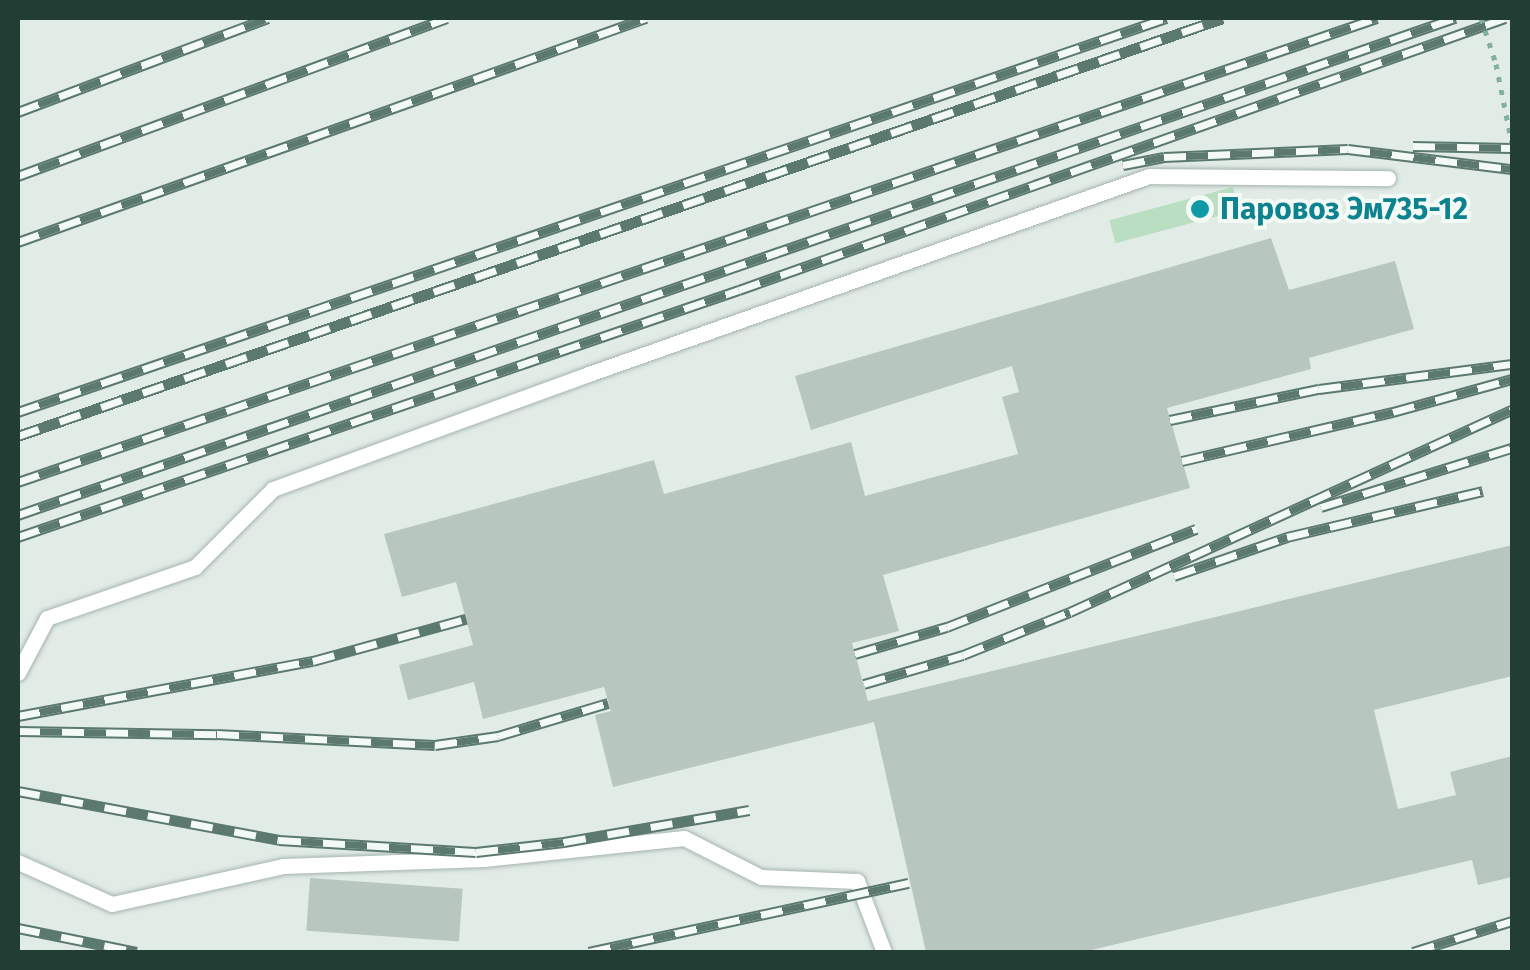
<!DOCTYPE html>
<html>
<head>
<meta charset="utf-8">
<style>
	body { margin:0 }
	#map { position:relative; width:1530px; height:970px; overflow:hidden; background:#e2ece7; font-family:"Fira Sans",sans-serif }
	div>[style] { position:absolute }
	.green>* { inset:0; background:#badec2; transform-origin:0 0 }
	.building>* { inset:0; background:#b7c7c0; transform-origin:0 0 }
	.roads { filter:drop-shadow(0 0 2px #a5b4ae) drop-shadow(0 0 2px #a5b4ae) }
	.lane>* { height:15px; margin:-7.5px; padding:0 7.5px; transform-origin:7.5px; border-radius:7.5px; background:#fff }
	.rail>* { height:11px; margin-top:-5.5px; transform-origin:0; background:repeating-linear-gradient(90deg,#f3f9f5 0 22px,#5c7970 0 44px); box-sizing:border-box; border-block:2px solid #5c7970 }
	.path-bridge>* { height:5px; margin-top:-2.5px; transform-origin:0; background:repeating-linear-gradient(90deg,#82b09f 0 5px,transparent 0 13px) }
	.dots>* { width:28px; height:28px; translate:-50% -50%; box-sizing:border-box; border:5px solid #f3f9f5; border-radius:50% }
	span { translate:-50% -50%; white-space:nowrap; text-align:center; line-height:1.15; -webkit-text-stroke:8px #f3f9f5; paint-order:stroke }
	.culture-label { font-size:30px; color:#0d838f; font-weight:700 }
	.left { translate:0 -50%; text-align:left }
	.frame { position:absolute; inset:0; border:20px solid #223e34; pointer-events:none }
</style>
</head>
<body>
<div id="map">
	<div class="green">
		<i style="left:1233px;top:187px;width:24px;height:128px;rotate:75deg"></i>
	</div>
	<div class="building">
		<i style="clip-path:polygon(1271px 238px,1289px 290px,1395px 261px,1414px 329px,1309px 358px,1311px 369px,1167px 408px,1190px 488px,883px 575px,899px 631px,852px 643px,868px 701px,1512px 545px,1512px 676px,1374px 710px,1398px 809px,1456px 795px,1450px 772px,1512px 756px,1512px 877px,1478px 885px,1472px 860px,1083px 952px,926px 952px,874px 722px,613px 787px,595px 715px,611px 711px,604px 687px,483px 719px,474px 682px,408px 700px,399px 665px,473px 645px,456px 582px,402px 597px,384px 534px,654px 460px,664px 494px,851px 442px,865px 496px,1018px 454px,1002px 397px,1019px 392px,1012px 366px,811px 430px,795px 376px)"></i>
		<i style="left:310px;top:878px;width:153px;height:53px;rotate:4deg"></i>
	</div>
	<div class="roads">
		<div class="lane">
			<i style="left:18px;top:673px;width:62px;rotate:-62.2deg"></i>
			<i style="left:47px;top:618px;width:157px;rotate:-19deg"></i>
			<i style="left:195px;top:567px;width:110px;rotate:-45deg"></i>
			<i style="left:273px;top:489px;width:330px;rotate:-20deg"></i>
			<i style="left:583px;top:376px;width:600px;rotate:-19.46deg"></i>
			<i style="left:1149px;top:176px;width:239px;rotate:0.5deg"></i>
			<i style="left:18px;top:862px;width:103px;rotate:24.1deg"></i>
			<i style="left:112px;top:904px;width:175px;rotate:-12.5deg"></i>
			<i style="left:283px;top:866px;width:201px;rotate:-2deg"></i>
			<i style="left:484px;top:859px;width:201px;rotate:-6deg"></i>
			<i style="left:684px;top:838px;width:86px;rotate:26.9deg"></i>
			<i style="left:761px;top:877px;width:96px;rotate:2.4deg"></i>
			<i style="left:857px;top:881px;width:76px;rotate:69.2deg"></i>
		</div>
	</div>
	<div class="rail">
		<i style="left:18px;top:112px;width:267px;rotate:-20.6deg"></i>
		<i style="left:1413px;top:146px;width:99px;rotate:1.2deg"></i>
		<i style="left:1123px;top:165px;width:42px;rotate:-11deg"></i>
		<i style="left:1164px;top:157px;width:184px;rotate:-2.5deg"></i>
		<i style="left:1348px;top:149px;width:165px;rotate:7deg"></i>
		<i style="left:18px;top:176px;width:457px;rotate:-20.2deg"></i>
		<i style="left:18px;top:242px;width:667px;rotate:-19.63deg"></i>
		<i style="left:18px;top:412px;width:1214px;rotate:-18.94deg"></i>
		<i style="left:1170px;top:420px;width:152px;rotate:-11.8deg"></i>
		<i style="left:1319px;top:389px;width:195px;rotate:-7.4deg"></i>
		<i style="left:18px;top:436px;width:1275px;rotate:-19.13deg"></i>
		<i style="left:1182px;top:461px;width:217px;rotate:-13.1deg"></i>
		<i style="left:1393px;top:412px;width:123px;rotate:-15.5deg"></i>
		<i style="left:18px;top:482px;width:1436px;rotate:-18.85deg"></i>
		<i style="left:1321px;top:507px;width:200px;rotate:-17.2deg"></i>
		<i style="left:18px;top:515px;width:1521px;rotate:-19.08deg"></i>
		<i style="left:18px;top:537px;width:762px;rotate:-18.91deg"></i>
		<i style="left:739px;top:290px;width:813px;rotate:-19.55deg"></i>
		<i style="left:1174px;top:576px;width:120px;rotate:-19deg"></i>
		<i style="left:1287px;top:537px;width:201px;rotate:-13.2deg"></i>
		<i style="left:855px;top:654px;width:96px;rotate:-16.4deg"></i>
		<i style="left:947px;top:627px;width:268px;rotate:-21.5deg"></i>
		<i style="left:864px;top:684px;width:103px;rotate:-16.3deg"></i>
		<i style="left:963px;top:655px;width:115px;rotate:-21.9deg"></i>
		<i style="left:1070px;top:612px;width:486px;rotate:-24.6deg"></i>
		<i style="left:18px;top:716px;width:300px;rotate:-10.6deg"></i>
		<i style="left:313px;top:661px;width:159px;rotate:-15.4deg"></i>
		<i style="left:18px;top:731px;width:199px;rotate:0.9deg"></i>
		<i style="left:217px;top:734px;width:218px;rotate:2.9deg"></i>
		<i style="left:435px;top:745px;width:64px;rotate:-8.1deg"></i>
		<i style="left:498px;top:736px;width:115px;rotate:-16.7deg"></i>
		<i style="left:18px;top:791px;width:266px;rotate:10.6deg"></i>
		<i style="left:279px;top:840px;width:197px;rotate:3.5deg"></i>
		<i style="left:476px;top:852px;width:89px;rotate:-6.5deg"></i>
		<i style="left:564px;top:842px;width:188px;rotate:-9.8deg"></i>
		<i style="left:18px;top:928px;width:121px;rotate:11.4deg"></i>
		<i style="left:589px;top:952px;width:327px;rotate:-12.2deg"></i>
		<i style="left:1413px;top:952px;width:104px;rotate:-17.4deg"></i>
	</div>
	<div class="path-bridge">
		<i style="left:1481px;top:18px;width:48px;rotate:71.9deg"></i>
		<i style="left:1496px;top:64px;width:82px;rotate:78.7deg"></i>
	</div>
	<div class="dots">
		<i style="left:1200px;top:209px;background:#0f9aa8"></i>
	</div>
	<div class="culture-label">
		<span class="left" style="left:1220px;top:209px">Паровоз Эм735-12</span>
	</div>
	<div class="frame"></div>
</div>
</body>
</html>
